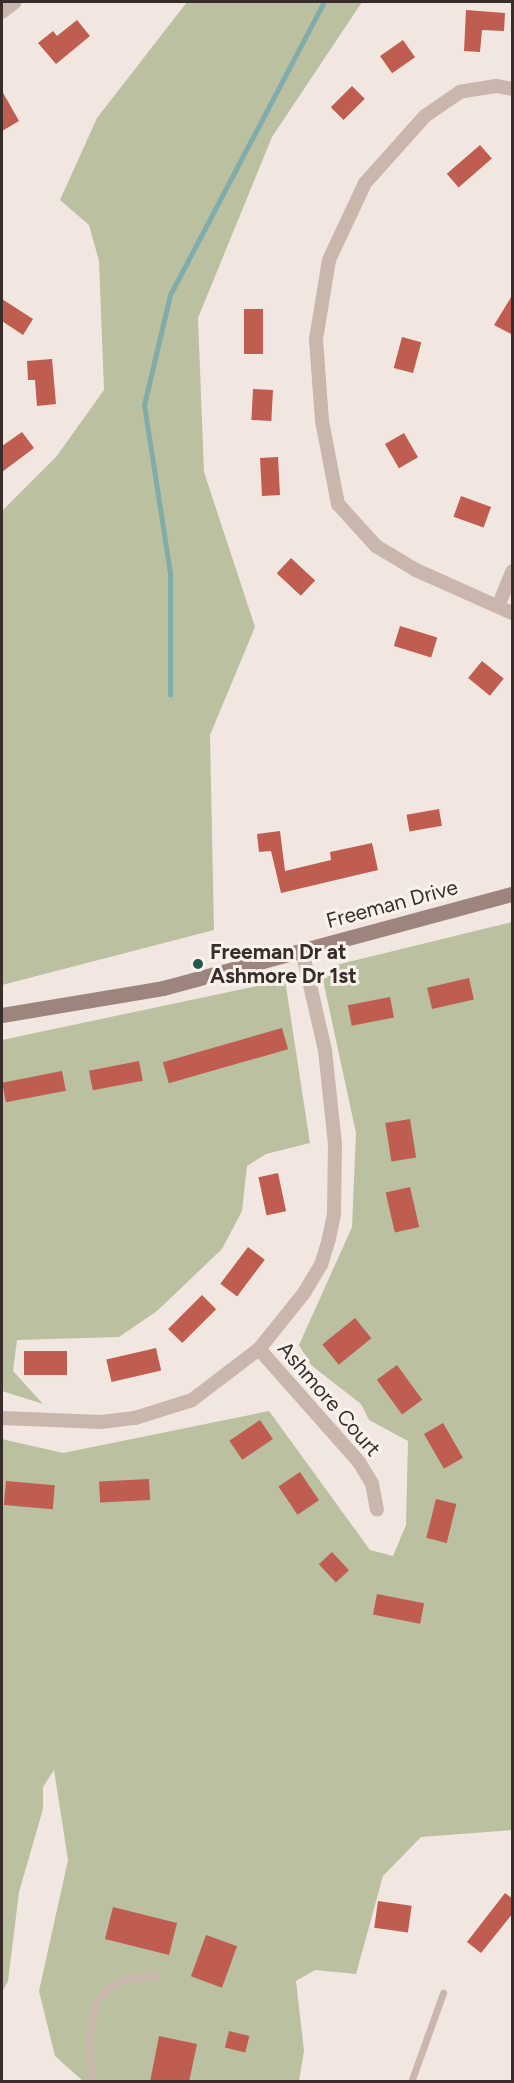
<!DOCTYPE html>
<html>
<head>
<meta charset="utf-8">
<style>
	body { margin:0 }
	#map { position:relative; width:514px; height:2083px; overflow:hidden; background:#f2e7e0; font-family:Figtree,sans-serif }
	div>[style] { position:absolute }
	.green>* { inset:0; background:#bac0a0 }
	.stream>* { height:4.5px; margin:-2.25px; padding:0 2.25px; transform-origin:2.25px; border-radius:2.25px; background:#80ada9 }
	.building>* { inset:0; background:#bf5d51; transform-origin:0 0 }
	.lane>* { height:7px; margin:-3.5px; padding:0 3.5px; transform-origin:3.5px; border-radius:3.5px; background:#c9b6ac }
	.street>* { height:14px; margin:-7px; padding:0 7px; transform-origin:7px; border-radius:7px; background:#c9b6ac }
	.secondary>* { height:15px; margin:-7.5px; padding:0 7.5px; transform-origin:7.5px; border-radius:7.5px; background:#9d857d }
	.dots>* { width:16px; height:16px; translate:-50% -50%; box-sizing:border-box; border:3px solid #f9f2ec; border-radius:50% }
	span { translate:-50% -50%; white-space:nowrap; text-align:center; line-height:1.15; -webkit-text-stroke:6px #f9f2ec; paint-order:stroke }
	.street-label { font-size:21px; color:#382d2b }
	.poi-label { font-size:21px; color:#382d2b; font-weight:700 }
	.left { translate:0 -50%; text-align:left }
	.frame { position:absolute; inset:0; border:3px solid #382d2b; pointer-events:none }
</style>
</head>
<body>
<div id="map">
	<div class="green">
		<i style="clip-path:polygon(187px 2px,362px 2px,272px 137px,198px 318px,204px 472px,255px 627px,210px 735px,214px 930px,2px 985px,2px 511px,56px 457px,104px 390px,99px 261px,89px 225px,60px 200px,97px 118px)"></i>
		<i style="clip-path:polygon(512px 922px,512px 1830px,421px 1837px,383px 1876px,356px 1974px,315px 1970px,296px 1981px,304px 2051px,299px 2081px,83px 2081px,55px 2056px,39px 1991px,68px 1860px,54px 1770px,43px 1787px,43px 1809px,19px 1892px,8px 1981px,2px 1992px,2px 1439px,63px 1453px,269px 1411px,370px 1550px,393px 1556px,406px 1525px,408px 1441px,369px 1420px,361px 1404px,311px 1365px,299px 1345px,352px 1227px,356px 1133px,323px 980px,336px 965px)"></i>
		<i style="clip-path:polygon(285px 980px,310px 1143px,266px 1154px,247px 1166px,242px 1211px,222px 1249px,157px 1311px,119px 1337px,17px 1340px,13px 1371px,43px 1404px,2px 1391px,2px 1040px)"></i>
	</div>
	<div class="stream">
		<i style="left:170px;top:695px;width:122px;rotate:-90deg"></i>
		<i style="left:170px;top:573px;width:170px;rotate:-98.8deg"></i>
		<i style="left:144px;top:405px;width:113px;rotate:-76.7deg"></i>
		<i style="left:170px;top:295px;width:331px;rotate:-62.3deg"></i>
	</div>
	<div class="building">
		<i style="clip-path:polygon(466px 10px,505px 13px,504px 31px,482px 30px,480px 52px,464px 51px)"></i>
		<i style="clip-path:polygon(77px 20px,90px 36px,56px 64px,38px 43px,53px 31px,57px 36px)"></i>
		<i style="left:403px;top:40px;width:21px;height:28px;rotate:55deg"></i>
		<i style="left:352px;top:86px;width:18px;height:30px;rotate:45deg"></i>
		<i style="clip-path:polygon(2px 91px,19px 121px,2px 131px)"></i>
		<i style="left:480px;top:145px;width:18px;height:44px;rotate:49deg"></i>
		<i style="clip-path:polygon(513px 294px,513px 335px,494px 325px)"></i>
		<i style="clip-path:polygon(2px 299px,33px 319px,23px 335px,2px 321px)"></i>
		<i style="left:244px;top:309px;width:19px;height:45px"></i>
		<i style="left:402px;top:337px;width:20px;height:32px;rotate:15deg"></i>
		<i style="clip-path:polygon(52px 359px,56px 404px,37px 406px,35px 380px,28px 380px,27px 361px)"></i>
		<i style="left:253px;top:389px;width:20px;height:31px;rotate:3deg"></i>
		<i style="clip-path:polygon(22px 432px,34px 448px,2px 472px,2px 446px)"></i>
		<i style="left:404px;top:433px;width:28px;height:22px;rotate:60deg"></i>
		<i style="left:278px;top:457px;width:38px;height:18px;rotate:87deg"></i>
		<i style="left:461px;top:496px;width:32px;height:22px;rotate:20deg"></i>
		<i style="left:291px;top:558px;width:33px;height:21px;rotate:43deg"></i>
		<i style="left:400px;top:626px;width:39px;height:21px;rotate:17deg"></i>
		<i style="left:482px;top:661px;width:28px;height:22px;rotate:39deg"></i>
		<i style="left:439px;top:809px;width:17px;height:33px;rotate:80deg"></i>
		<i style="clip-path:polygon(280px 831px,285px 871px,331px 860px,330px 852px,372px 843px,378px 870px,281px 893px,271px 851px,259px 852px,257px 834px)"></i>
		<i style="left:469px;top:978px;width:22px;height:43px;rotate:77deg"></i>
		<i style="left:390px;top:997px;width:21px;height:43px;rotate:79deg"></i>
		<i style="left:282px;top:1028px;width:22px;height:124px;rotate:74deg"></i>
		<i style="left:139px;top:1061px;width:20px;height:51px;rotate:79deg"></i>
		<i style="left:62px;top:1071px;width:20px;height:61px;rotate:79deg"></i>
		<i style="left:410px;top:1119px;width:39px;height:25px;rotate:81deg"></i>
		<i style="left:278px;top:1173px;width:39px;height:20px;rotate:78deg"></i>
		<i style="left:410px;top:1187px;width:41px;height:25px;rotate:77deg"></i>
		<i style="left:248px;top:1247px;width:21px;height:46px;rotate:37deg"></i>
		<i style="left:202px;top:1295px;width:20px;height:48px;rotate:45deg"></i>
		<i style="left:355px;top:1318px;width:26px;height:42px;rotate:51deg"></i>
		<i style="left:156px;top:1348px;width:23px;height:51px;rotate:77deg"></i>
		<i style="left:67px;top:1351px;width:24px;height:43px;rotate:90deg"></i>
		<i style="left:397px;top:1365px;width:43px;height:25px;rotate:54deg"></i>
		<i style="left:260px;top:1420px;width:23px;height:37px;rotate:56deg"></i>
		<i style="left:443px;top:1423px;width:40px;height:22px;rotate:60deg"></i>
		<i style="left:300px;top:1472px;width:34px;height:26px;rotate:56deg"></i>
		<i style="left:149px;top:1479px;width:21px;height:50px;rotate:87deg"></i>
		<i style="left:6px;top:1481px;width:49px;height:24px;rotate:5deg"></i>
		<i style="left:436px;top:1499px;width:21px;height:40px;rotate:14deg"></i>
		<i style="left:332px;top:1552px;width:25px;height:18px;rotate:47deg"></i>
		<i style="left:377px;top:1594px;width:48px;height:21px;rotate:11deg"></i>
		<i style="clip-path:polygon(505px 1893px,513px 1899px,513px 1913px,481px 1953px,467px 1942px)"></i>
		<i style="left:378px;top:1901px;width:34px;height:27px;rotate:8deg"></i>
		<i style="left:113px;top:1907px;width:66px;height:33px;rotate:14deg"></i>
		<i style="left:206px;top:1935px;width:33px;height:44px;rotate:20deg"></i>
		<i style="left:229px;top:2031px;width:21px;height:17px;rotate:14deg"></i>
		<i style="clip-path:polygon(159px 2036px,197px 2044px,189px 2082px,150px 2082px)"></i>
	</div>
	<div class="lane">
		<i style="left:91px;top:2082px;width:47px;rotate:-92.4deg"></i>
		<i style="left:89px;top:2035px;width:34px;rotate:-78deg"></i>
		<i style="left:96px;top:2002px;width:19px;rotate:-51deg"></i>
		<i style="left:108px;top:1987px;width:18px;rotate:-27deg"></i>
		<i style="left:124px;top:1979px;width:32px;rotate:-7deg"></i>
		<i style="left:411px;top:2082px;width:95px;rotate:-70.2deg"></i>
	</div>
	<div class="street">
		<i style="left:2px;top:12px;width:16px;rotate:-38deg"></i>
		<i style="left:512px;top:89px;width:16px;rotate:-169deg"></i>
		<i style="left:496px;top:86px;width:36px;rotate:171deg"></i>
		<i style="left:460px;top:92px;width:42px;rotate:145.6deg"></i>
		<i style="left:425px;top:116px;width:90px;rotate:131.8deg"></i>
		<i style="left:365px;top:183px;width:85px;rotate:115.1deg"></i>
		<i style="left:329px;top:260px;width:80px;rotate:99.3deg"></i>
		<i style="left:316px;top:339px;width:82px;rotate:85.8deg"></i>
		<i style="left:322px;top:421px;width:85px;rotate:79.1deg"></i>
		<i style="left:338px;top:504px;width:57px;rotate:47.9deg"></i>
		<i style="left:376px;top:546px;width:47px;rotate:31deg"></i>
		<i style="left:416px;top:570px;width:105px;rotate:24.1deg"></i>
		<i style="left:499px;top:604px;width:35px;rotate:-68deg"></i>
		<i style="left:259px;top:1349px;width:151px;rotate:48.5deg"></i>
		<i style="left:359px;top:1462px;width:26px;rotate:59deg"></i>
		<i style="left:372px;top:1484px;width:26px;rotate:79deg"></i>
		<i style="left:2px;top:1418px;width:99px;rotate:2.3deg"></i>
		<i style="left:101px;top:1422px;width:34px;rotate:-7deg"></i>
		<i style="left:135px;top:1418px;width:60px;rotate:-17.5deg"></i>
		<i style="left:192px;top:1400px;width:84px;rotate:-37.3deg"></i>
		<i style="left:259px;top:1349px;width:72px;rotate:-51.2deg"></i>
		<i style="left:304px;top:1293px;width:33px;rotate:-59deg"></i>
		<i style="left:321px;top:1265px;width:28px;rotate:-73deg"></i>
		<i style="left:329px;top:1238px;width:25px;rotate:-78deg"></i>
		<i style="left:334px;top:1214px;width:70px;rotate:-89.2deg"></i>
		<i style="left:335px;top:1144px;width:95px;rotate:-96.1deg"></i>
		<i style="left:325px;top:1050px;width:103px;rotate:-103deg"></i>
	</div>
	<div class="secondary">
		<i style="left:2px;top:1015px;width:163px;rotate:-9.5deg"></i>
		<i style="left:163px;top:988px;width:361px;rotate:-15.1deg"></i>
	</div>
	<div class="dots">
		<i style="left:198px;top:964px;background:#225754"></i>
	</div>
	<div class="street-label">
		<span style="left:392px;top:904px;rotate:-15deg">Freeman Drive</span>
		<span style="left:329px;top:1399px;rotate:49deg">Ashmore Court</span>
	</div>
	<div class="poi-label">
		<span class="left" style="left:210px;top:964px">Freeman Dr at<br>Ashmore Dr 1st</span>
	</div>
	<div class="frame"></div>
</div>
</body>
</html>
